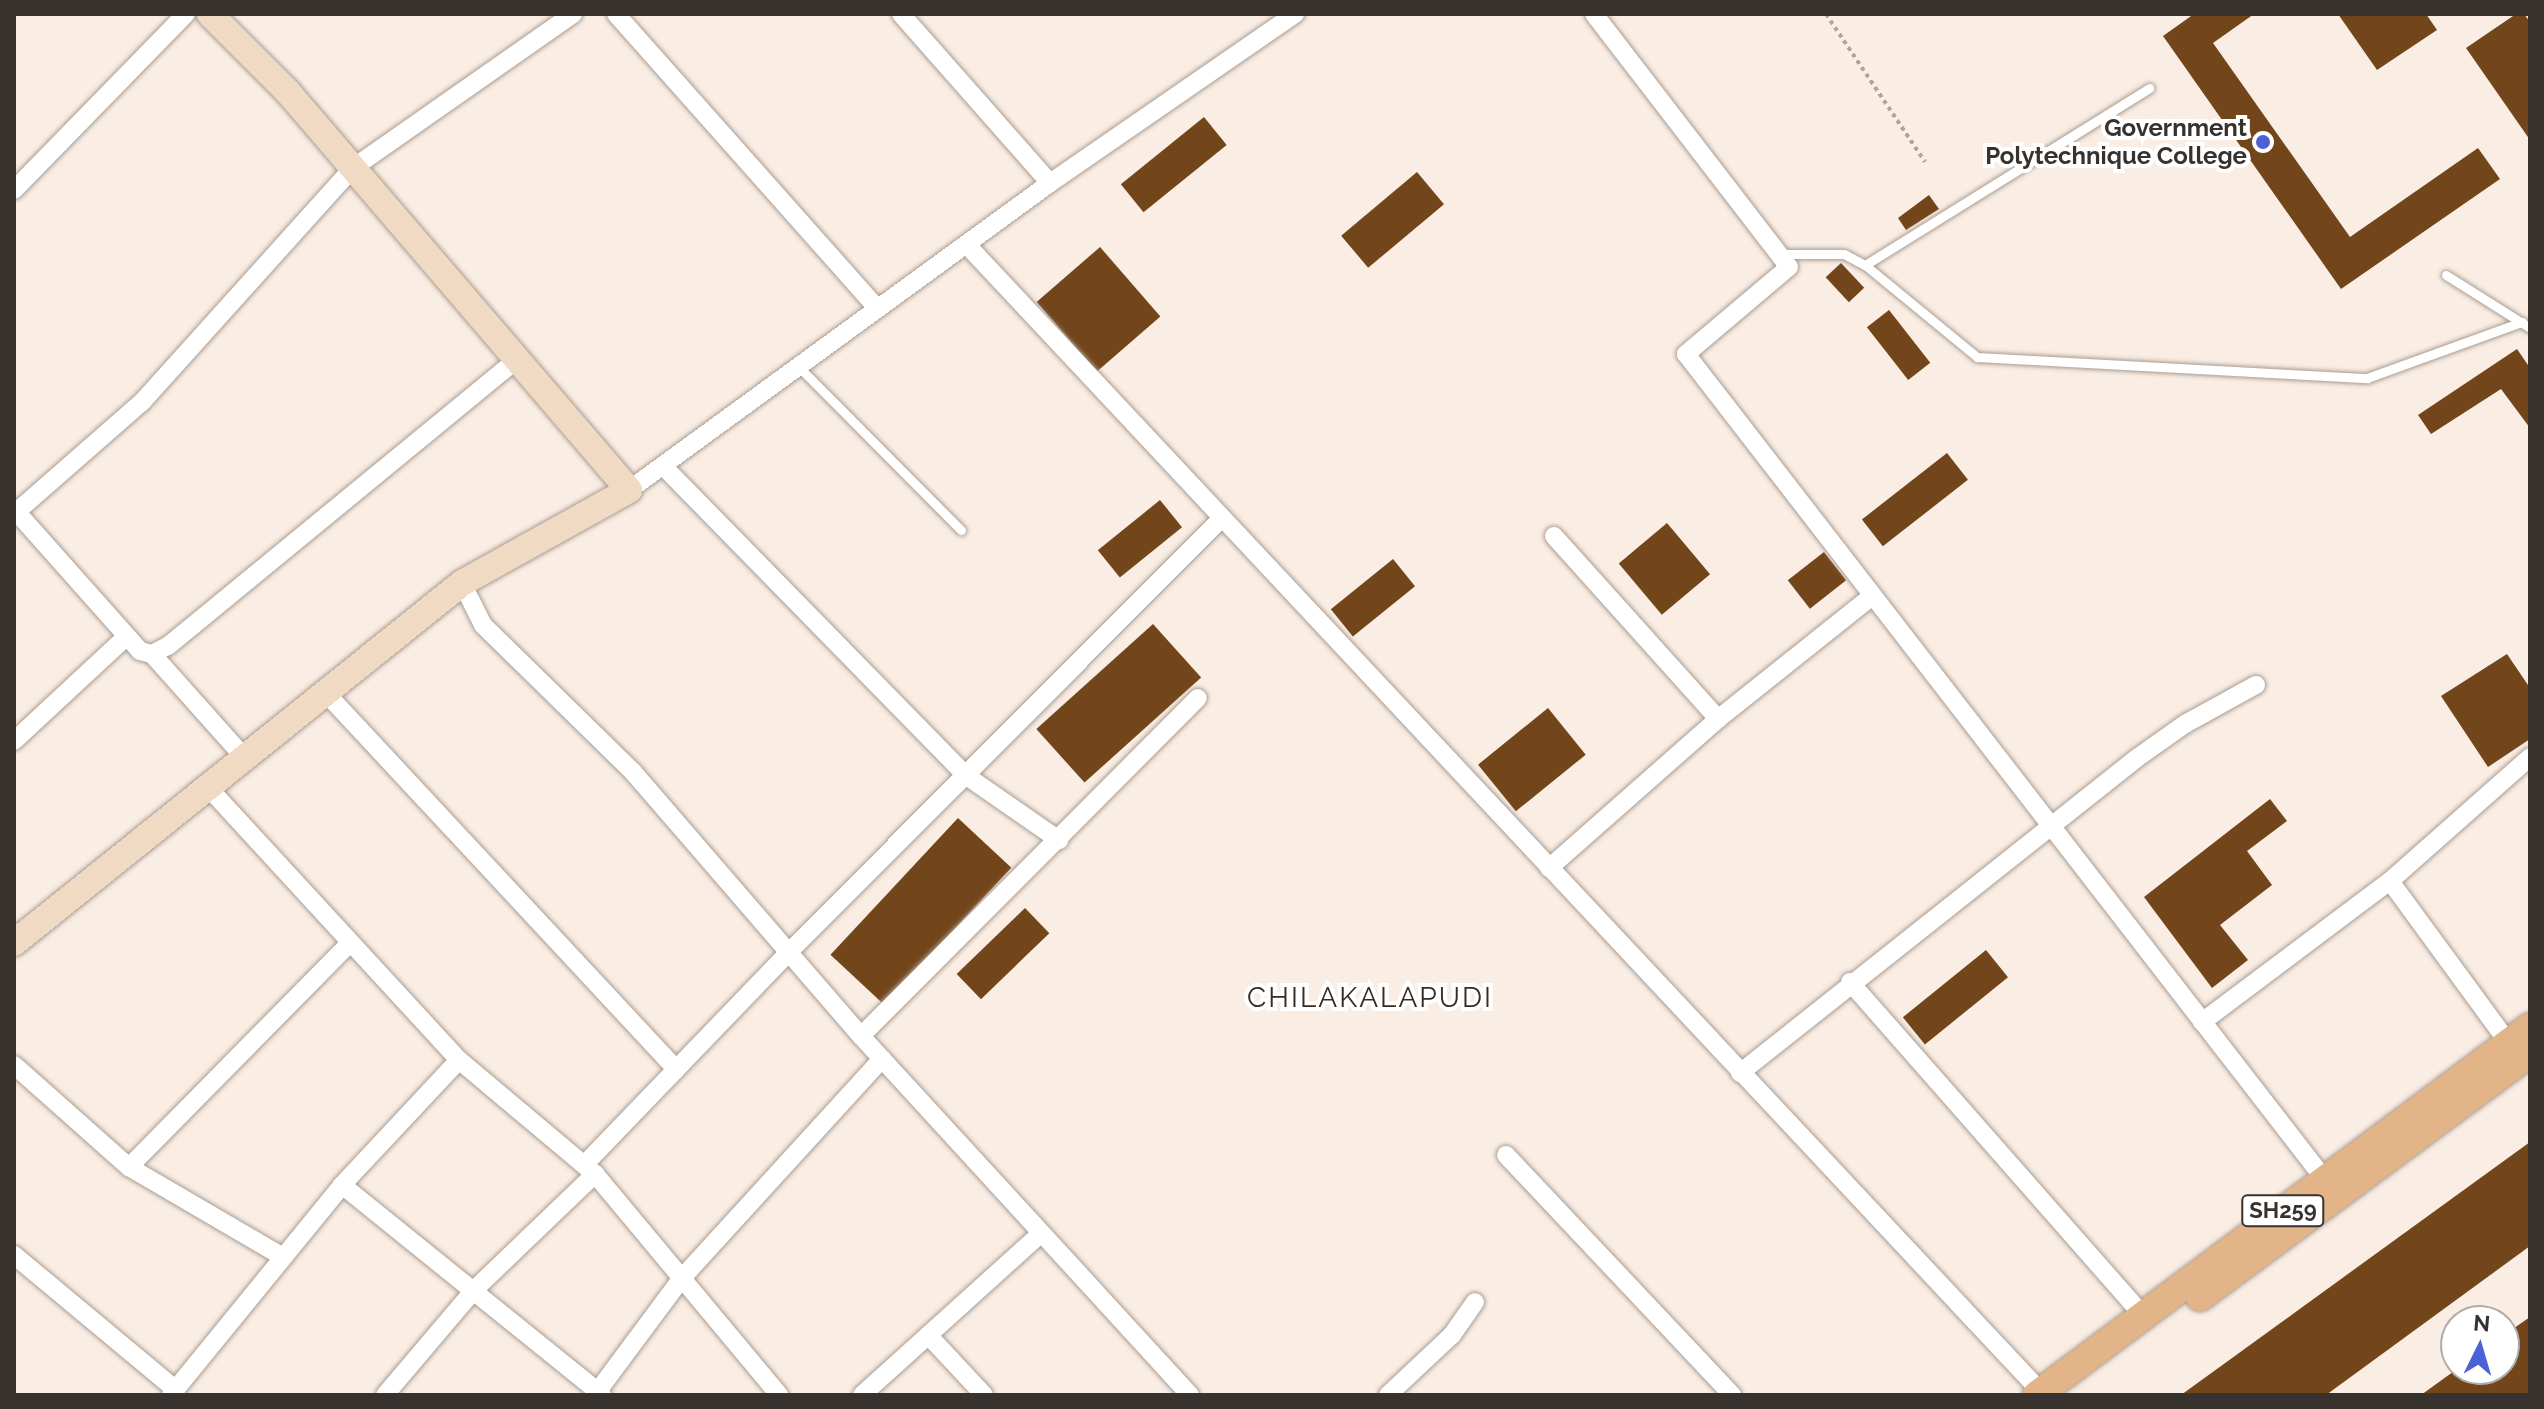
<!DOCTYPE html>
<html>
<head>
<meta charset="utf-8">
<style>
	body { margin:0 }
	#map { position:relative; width:2544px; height:1409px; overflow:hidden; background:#faede3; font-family:Raleway,sans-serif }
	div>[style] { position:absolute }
	.building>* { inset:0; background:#73451a; transform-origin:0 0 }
	.path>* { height:4px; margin-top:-2px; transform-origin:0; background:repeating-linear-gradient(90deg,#aea49d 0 4px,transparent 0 8px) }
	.roads { filter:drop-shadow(0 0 2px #a99d93) drop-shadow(0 0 2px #a99d93) }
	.lane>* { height:9px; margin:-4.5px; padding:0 4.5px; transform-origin:4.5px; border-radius:4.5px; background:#fff }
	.street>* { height:18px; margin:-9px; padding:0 9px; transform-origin:9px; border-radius:9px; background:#fff }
	.secondary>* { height:26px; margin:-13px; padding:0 13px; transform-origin:13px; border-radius:13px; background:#f1dac3 }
	.primary>* { height:28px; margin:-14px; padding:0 14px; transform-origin:14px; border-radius:14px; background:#e3b487 }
	.dots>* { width:22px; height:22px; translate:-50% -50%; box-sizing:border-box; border:4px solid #fff; border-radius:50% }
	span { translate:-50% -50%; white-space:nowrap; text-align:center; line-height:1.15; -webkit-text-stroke:8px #fff; paint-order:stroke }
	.shield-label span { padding:2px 6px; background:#fff; border:2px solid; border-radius:6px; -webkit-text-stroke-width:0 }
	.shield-label { font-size:22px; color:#37322e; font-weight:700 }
	.poi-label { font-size:24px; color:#37322e; font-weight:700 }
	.right { translate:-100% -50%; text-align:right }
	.quarter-label { font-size:28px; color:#352c24; letter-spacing:2px }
	.frame { position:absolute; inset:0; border:16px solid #37322e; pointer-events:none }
	.north { position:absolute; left:2440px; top:1305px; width:80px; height:80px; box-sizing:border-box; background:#fff; border:2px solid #afadab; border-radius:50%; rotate:5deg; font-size:22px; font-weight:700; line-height:32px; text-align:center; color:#37322e }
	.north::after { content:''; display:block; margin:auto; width:28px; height:36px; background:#4b61d6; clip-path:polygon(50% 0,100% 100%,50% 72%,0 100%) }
</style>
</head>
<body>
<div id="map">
	<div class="building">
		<i style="clip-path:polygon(2194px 14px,2254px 14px,2213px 43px,2350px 237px,2478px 148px,2500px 179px,2341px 289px,2163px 36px)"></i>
		<i style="clip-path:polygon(2338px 14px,2426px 14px,2437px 30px,2377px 70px)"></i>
		<i style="clip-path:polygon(2516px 14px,2524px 14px,2530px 22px,2530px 140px,2466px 48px)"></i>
		<i style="left:1204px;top:117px;width:36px;height:107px;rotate:51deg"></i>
		<i style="left:1417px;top:172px;width:42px;height:99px;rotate:50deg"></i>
		<i style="clip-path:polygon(1929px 195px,1939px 209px,1906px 230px,1898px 218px)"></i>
		<i style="left:1100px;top:247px;width:92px;height:84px;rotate:49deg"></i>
		<i style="left:1841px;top:263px;width:34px;height:21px;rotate:47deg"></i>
		<i style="left:1889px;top:310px;width:67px;height:28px;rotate:52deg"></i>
		<i style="clip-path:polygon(2517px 349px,2530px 368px,2530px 428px,2501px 389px,2431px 434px,2418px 415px)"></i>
		<i style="left:1947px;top:453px;width:34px;height:108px;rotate:52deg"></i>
		<i style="left:1160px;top:500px;width:35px;height:80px;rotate:51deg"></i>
		<i style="left:1667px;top:523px;width:67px;height:63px;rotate:50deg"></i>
		<i style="left:1824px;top:552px;width:36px;height:46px;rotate:52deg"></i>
		<i style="left:1393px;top:559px;width:35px;height:80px;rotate:51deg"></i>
		<i style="left:1153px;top:624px;width:72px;height:157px;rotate:48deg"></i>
		<i style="clip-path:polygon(2507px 654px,2530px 688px,2530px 739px,2488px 767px,2441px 696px)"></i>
		<i style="left:1548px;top:708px;width:60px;height:90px;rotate:51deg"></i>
		<i style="clip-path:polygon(2270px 799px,2287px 821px,2247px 851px,2272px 885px,2220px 925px,2248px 960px,2212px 988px,2144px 897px)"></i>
		<i style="left:958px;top:818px;width:73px;height:187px;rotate:43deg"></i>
		<i style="left:1025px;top:908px;width:35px;height:95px;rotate:46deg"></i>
		<i style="left:1986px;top:950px;width:35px;height:107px;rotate:51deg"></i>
		<i style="clip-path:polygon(2530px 1142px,2530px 1246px,2326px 1395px,2181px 1395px)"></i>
		<i style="clip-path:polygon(2530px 1317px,2530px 1395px,2421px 1395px,2457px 1369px,2504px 1369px,2504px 1335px)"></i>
	</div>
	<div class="path">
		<i style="left:1826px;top:14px;width:178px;rotate:56.2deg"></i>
	</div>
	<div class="roads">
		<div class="lane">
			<i style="left:1780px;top:254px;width:64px"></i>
			<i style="left:1844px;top:254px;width:24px;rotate:28deg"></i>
			<i style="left:1865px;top:265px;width:335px;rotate:-31.9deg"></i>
			<i style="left:1865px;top:265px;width:145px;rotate:39.4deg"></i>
			<i style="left:1977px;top:357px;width:391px;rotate:3.1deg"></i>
			<i style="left:2367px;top:378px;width:165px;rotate:-19.9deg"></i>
			<i style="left:2446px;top:275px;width:99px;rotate:32.2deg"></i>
			<i style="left:799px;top:367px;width:230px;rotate:45.2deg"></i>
		</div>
		<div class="street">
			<i style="left:616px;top:14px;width:393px;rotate:48.4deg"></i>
			<i style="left:901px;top:14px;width:225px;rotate:48.6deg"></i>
			<i style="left:1594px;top:14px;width:319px;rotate:52.4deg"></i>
			<i style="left:1789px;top:267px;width:135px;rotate:139.8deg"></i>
			<i style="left:1686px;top:354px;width:1044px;rotate:52.27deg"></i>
			<i style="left:14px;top:190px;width:246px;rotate:-45.7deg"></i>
			<i style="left:967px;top:245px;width:1571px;rotate:46.88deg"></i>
			<i style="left:663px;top:466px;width:436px;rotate:45.6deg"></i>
			<i style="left:968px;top:777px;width:111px;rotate:34.7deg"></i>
			<i style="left:629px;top:490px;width:521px;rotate:-36.1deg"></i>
			<i style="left:1050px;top:183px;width:298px;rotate:-34.6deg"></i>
			<i style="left:14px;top:509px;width:190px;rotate:48.4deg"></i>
			<i style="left:140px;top:651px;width:12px;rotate:14deg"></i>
			<i style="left:152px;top:654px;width:18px;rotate:-27deg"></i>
			<i style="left:168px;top:646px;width:454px;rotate:-39.4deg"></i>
			<i style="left:14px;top:514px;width:170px;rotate:-41.2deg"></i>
			<i style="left:142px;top:402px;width:315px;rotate:-48deg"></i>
			<i style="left:353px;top:168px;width:269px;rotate:-35deg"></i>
			<i style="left:1554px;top:536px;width:246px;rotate:48.1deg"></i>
			<i style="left:462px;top:583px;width:47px;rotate:63.4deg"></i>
			<i style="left:483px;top:625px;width:210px;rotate:44.4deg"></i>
			<i style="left:633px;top:772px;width:349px;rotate:49.2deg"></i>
			<i style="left:861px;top:1036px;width:487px;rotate:47.5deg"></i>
			<i style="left:152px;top:654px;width:135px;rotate:48.3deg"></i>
			<i style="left:324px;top:691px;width:517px;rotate:47.04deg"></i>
			<i style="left:14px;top:741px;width:153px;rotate:-42.9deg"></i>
			<i style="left:206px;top:785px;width:374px;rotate:47.4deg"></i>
			<i style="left:459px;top:1060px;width:177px;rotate:40deg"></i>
			<i style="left:595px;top:1174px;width:288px;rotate:50.2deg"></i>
			<i style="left:1549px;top:868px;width:225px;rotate:-41.4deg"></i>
			<i style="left:1718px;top:719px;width:197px;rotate:-38.6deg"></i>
			<i style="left:2390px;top:881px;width:200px;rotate:53.8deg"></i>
			<i style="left:1850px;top:982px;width:444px;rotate:48.7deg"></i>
			<i style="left:2202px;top:1022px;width:235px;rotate:-36.9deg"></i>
			<i style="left:2390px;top:881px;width:187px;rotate:-41.5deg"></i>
			<i style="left:861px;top:1036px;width:477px;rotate:-45.1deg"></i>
			<i style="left:459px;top:1060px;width:171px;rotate:133.1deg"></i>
			<i style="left:342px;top:1185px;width:334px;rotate:38.9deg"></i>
			<i style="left:14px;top:1065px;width:154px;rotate:41.6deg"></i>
			<i style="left:129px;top:1167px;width:178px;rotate:30.3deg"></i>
			<i style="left:1740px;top:1073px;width:507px;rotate:-38.43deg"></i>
			<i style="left:2137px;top:758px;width:59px;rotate:-35.3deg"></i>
			<i style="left:2185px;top:724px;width:81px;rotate:-28.8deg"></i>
			<i style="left:1506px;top:1155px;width:330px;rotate:46.7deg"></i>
			<i style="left:585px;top:1164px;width:297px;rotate:-46.1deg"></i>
			<i style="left:791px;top:950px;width:610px;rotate:-45.07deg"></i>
			<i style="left:129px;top:1167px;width:315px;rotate:-45.4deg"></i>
			<i style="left:14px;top:1255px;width:209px;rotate:39.8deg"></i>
			<i style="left:928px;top:1335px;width:82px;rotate:47deg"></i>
			<i style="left:171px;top:1395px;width:271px;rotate:-50.8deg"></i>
			<i style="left:385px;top:1395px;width:138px;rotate:-49.7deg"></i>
			<i style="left:474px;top:1290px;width:168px;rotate:-43.8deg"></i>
			<i style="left:595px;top:1395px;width:144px;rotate:-53.4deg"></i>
			<i style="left:681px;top:1279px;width:298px;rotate:-47.6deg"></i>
			<i style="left:862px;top:1395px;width:240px;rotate:-42.1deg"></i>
			<i style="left:1388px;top:1395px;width:88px;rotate:-43.2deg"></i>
			<i style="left:1452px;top:1335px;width:40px;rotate:-55.1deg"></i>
		</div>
		<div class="secondary">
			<i style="left:14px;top:943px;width:575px;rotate:-38.78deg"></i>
			<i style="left:462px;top:583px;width:191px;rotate:-29.1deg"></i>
			<i style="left:629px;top:490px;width:526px;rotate:-130.6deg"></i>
			<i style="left:287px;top:91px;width:109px;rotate:-135deg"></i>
		</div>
		<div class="primary">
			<i style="left:2200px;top:1297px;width:410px;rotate:-36.5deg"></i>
			<i style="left:2037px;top:1395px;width:615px;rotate:-36.74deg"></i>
		</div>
	</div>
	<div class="dots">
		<i style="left:2263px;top:142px;background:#4b61d6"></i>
	</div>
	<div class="shield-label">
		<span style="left:2283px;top:1211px">SH259</span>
	</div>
	<div class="poi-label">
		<span class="right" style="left:2247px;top:142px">Government<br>Polytechnique College</span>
	</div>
	<div class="quarter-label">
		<span style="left:1370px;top:998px">CHILAKALAPUDI</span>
	</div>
	<div class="frame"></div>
	<div class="north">N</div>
</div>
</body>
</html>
